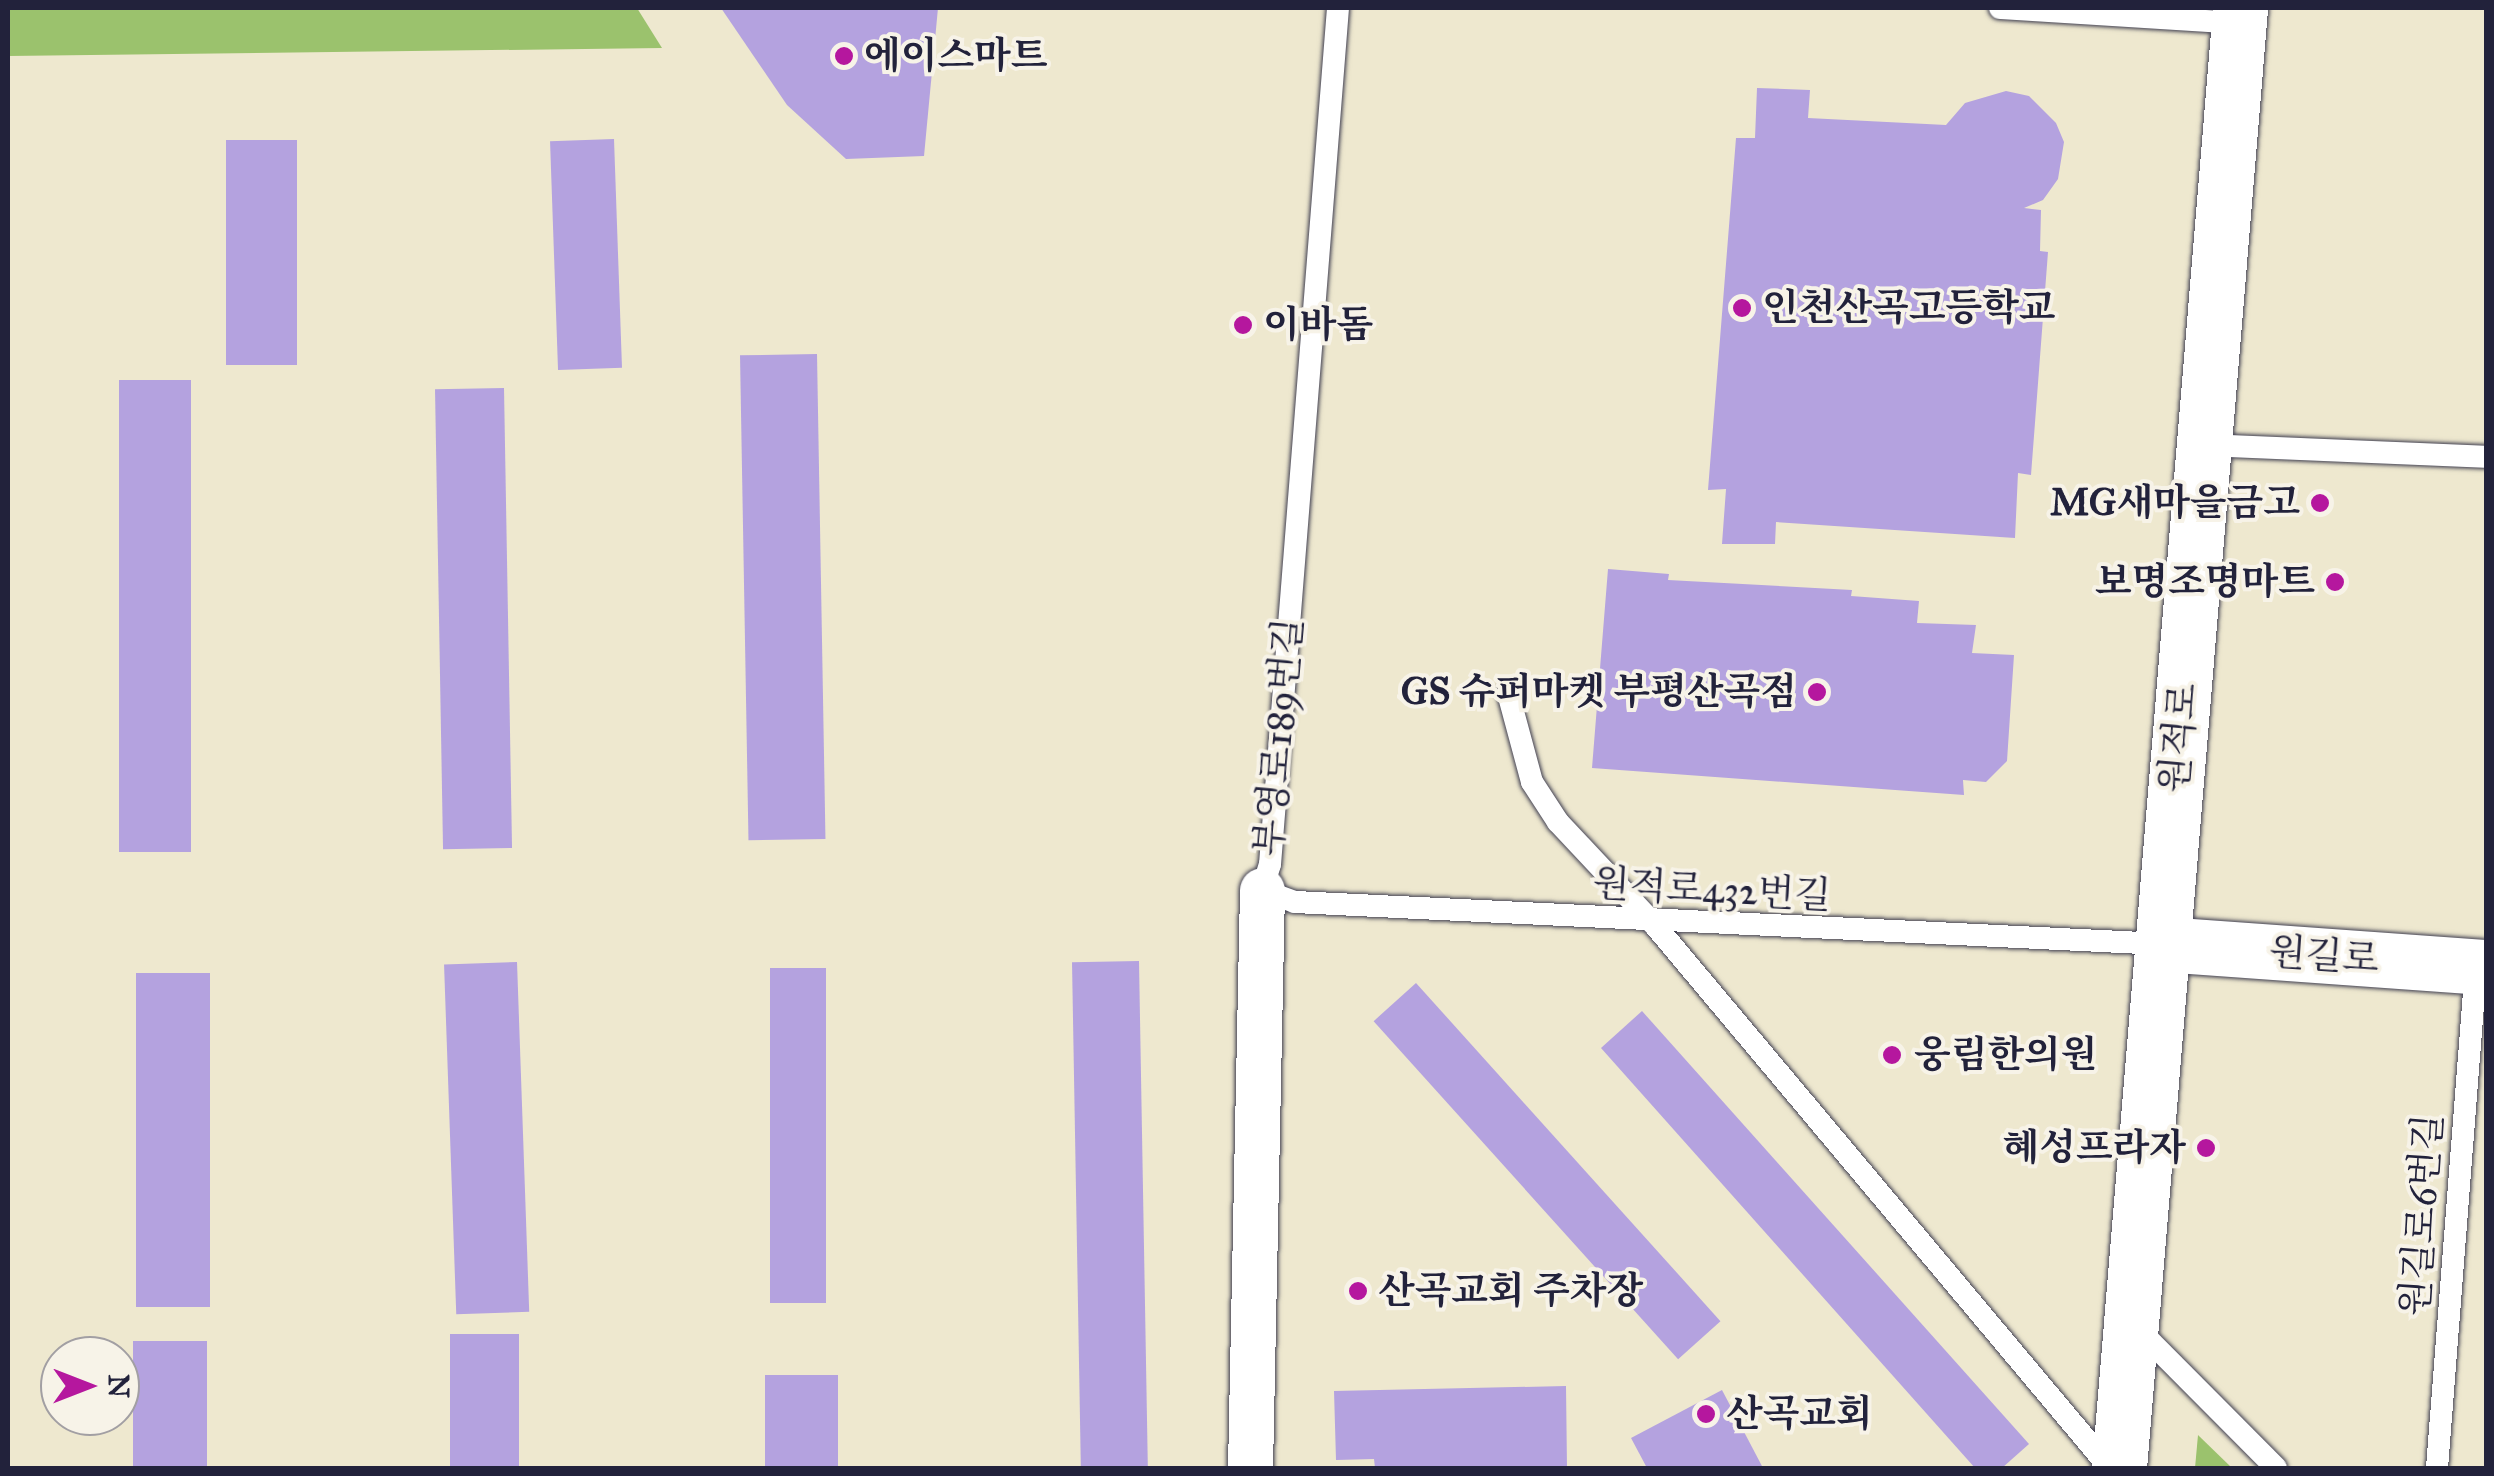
<!DOCTYPE html>
<html>
<head>
<meta charset="utf-8">
<style>
	body { margin:0 }
	#map { position:relative; width:2494px; height:1476px; overflow:hidden; background:#eee8cf; font-family:"IM FELL Great Primer","Noto Serif KR",serif }
	div>[style] { position:absolute }
	.green>* { inset:0; background:#9bc26d }
	.building>* { inset:0; background:#b4a2df; transform-origin:0 0 }
	.roads { filter:drop-shadow(0 0 2px #414051) drop-shadow(0 0 2px #414051) }
	.lane>* { height:22px; margin:-11px; padding:0 11px; transform-origin:11px; border-radius:11px; background:#fff }
	.street>* { height:45px; margin:-22.5px; padding:0 22.5px; transform-origin:22.5px; border-radius:22.5px; background:#fff }
	.secondary>* { height:55px; margin:-27.5px; padding:0 27.5px; transform-origin:27.5px; border-radius:27.5px; background:#fff }
	.dots>* { width:28px; height:28px; translate:-50% -50%; box-sizing:border-box; border:5px solid #f7f3e8; border-radius:50% }
	span { translate:-50% -50%; white-space:nowrap; text-align:center; line-height:1.15; -webkit-text-stroke:8px #f7f3e8; paint-order:stroke }
	.poi-label { font-size:38px; color:#22223b; font-weight:700 }
	.left { translate:0 -50%; text-align:left }
	.right { translate:-100% -50%; text-align:right }
	.street-label { font-size:38px; color:#22223b }
	.frame { position:absolute; inset:0; border:10px solid #22223b; pointer-events:none }
	.north { position:absolute; left:40px; top:1336px; width:100px; height:100px; box-sizing:border-box; background:#f7f3e8; border:2px solid #a29fa3; border-radius:50%; rotate:90deg; font-size:28px; font-weight:700; line-height:40px; text-align:center; color:#22223b }
	.north::after { content:''; display:block; margin:auto; width:35px; height:45px; background:#b5179e; clip-path:polygon(50% 0,100% 100%,50% 72%,0 100%) }
</style>
</head>
<body>
<div id="map">
	<div class="green">
		<i style="clip-path:polygon(8px 8px,637px 8px,662px 48px,8px 56px)"></i>
		<i style="clip-path:polygon(2198px 1435px,2232px 1468px,2195px 1468px)"></i>
	</div>
	<div class="building">
		<i style="clip-path:polygon(721px 8px,938px 8px,924px 156px,846px 159px,787px 105px)"></i>
		<i style="clip-path:polygon(1757px 88px,1810px 90px,1808px 118px,1946px 125px,1965px 103px,2006px 91px,2029px 96px,2056px 123px,2064px 142px,2058px 179px,2043px 200px,2024px 208px,2041px 210px,2040px 251px,2048px 252px,2031px 475px,2018px 473px,2015px 538px,1776px 522px,1775px 544px,1722px 544px,1726px 489px,1708px 490px,1736px 138px,1755px 138px)"></i>
		<i style="left:614px;top:139px;width:229px;height:64px;rotate:88deg"></i>
		<i style="left:226px;top:140px;width:71px;height:225px"></i>
		<i style="left:817px;top:354px;width:485px;height:77px;rotate:89deg"></i>
		<i style="left:119px;top:380px;width:72px;height:472px"></i>
		<i style="left:504px;top:388px;width:460px;height:69px;rotate:89deg"></i>
		<i style="clip-path:polygon(1608px 569px,1669px 574px,1668px 580px,1852px 590px,1851px 596px,1919px 601px,1917px 623px,1976px 625px,1972px 653px,2014px 655px,2007px 761px,1986px 782px,1963px 780px,1964px 795px,1592px 768px)"></i>
		<i style="left:1139px;top:961px;width:507px;height:67px;rotate:89deg"></i>
		<i style="left:517px;top:962px;width:350px;height:73px;rotate:88deg"></i>
		<i style="left:770px;top:968px;width:56px;height:335px"></i>
		<i style="left:136px;top:973px;width:74px;height:334px"></i>
		<i style="left:1416px;top:983px;width:455px;height:57px;rotate:48deg"></i>
		<i style="clip-path:polygon(1642px 1011px,2029px 1444px,2002px 1468px,1975px 1468px,1601px 1048px)"></i>
		<i style="left:519px;top:1334px;width:134px;height:69px;rotate:90deg"></i>
		<i style="left:133px;top:1341px;width:74px;height:127px"></i>
		<i style="left:838px;top:1375px;width:93px;height:73px;rotate:90deg"></i>
		<i style="clip-path:polygon(1566px 1386px,1567px 1468px,1375px 1468px,1374px 1459px,1336px 1460px,1334px 1391px)"></i>
		<i style="clip-path:polygon(1722px 1390px,1763px 1468px,1647px 1468px,1631px 1438px)"></i>
	</div>
	<div class="roads">
		<div class="lane">
			<i style="left:1338px;top:8px;width:859px;rotate:94.54deg"></i>
			<i style="left:1270px;top:864px;width:27px;rotate:107deg"></i>
			<i style="left:1262px;top:890px;width:35px;rotate:20deg"></i>
			<i style="left:1295px;top:902px;width:868px;rotate:2.77deg"></i>
			<i style="left:2000px;top:8px;width:238px;rotate:3.6deg"></i>
			<i style="left:2204px;top:445px;width:282px;rotate:2.4deg"></i>
			<i style="left:1508px;top:693px;width:92px;rotate:74.9deg"></i>
			<i style="left:1532px;top:782px;width:48px;rotate:57deg"></i>
			<i style="left:1558px;top:822px;width:139px;rotate:46.8deg"></i>
			<i style="left:1653px;top:923px;width:711px;rotate:50.02deg"></i>
			<i style="left:2137px;top:1328px;width:197px;rotate:45.2deg"></i>
			<i style="left:2437px;top:1468px;width:503px;rotate:-85.55deg"></i>
		</div>
		<div class="street">
			<i style="left:1250px;top:1468px;width:578px;rotate:-88.81deg"></i>
		</div>
		<div class="secondary">
			<i style="left:2162px;top:944px;width:325px;rotate:4.1deg"></i>
			<i style="left:2119px;top:1468px;width:1465px;rotate:-85.26deg"></i>
		</div>
	</div>
	<div class="dots">
		<i style="left:844px;top:56px;background:#b5179e"></i>
		<i style="left:1742px;top:308px;background:#b5179e"></i>
		<i style="left:1243px;top:325px;background:#b5179e"></i>
		<i style="left:2320px;top:503px;background:#b5179e"></i>
		<i style="left:2335px;top:582px;background:#b5179e"></i>
		<i style="left:1817px;top:692px;background:#b5179e"></i>
		<i style="left:1892px;top:1055px;background:#b5179e"></i>
		<i style="left:2206px;top:1148px;background:#b5179e"></i>
		<i style="left:1358px;top:1291px;background:#b5179e"></i>
		<i style="left:1706px;top:1414px;background:#b5179e"></i>
	</div>
	<div class="poi-label">
		<span class="left" style="left:864px;top:56px">에이스마트</span>
		<span class="left" style="left:1762px;top:308px">인천산곡고등학교</span>
		<span class="left" style="left:1263px;top:325px">이바돔</span>
		<span class="right" style="left:2300px;top:503px">MG새마을금고</span>
		<span class="right" style="left:2315px;top:582px">보명조명마트</span>
		<span class="right" style="left:1797px;top:692px">GS 슈퍼마켓 부평산곡점</span>
		<span class="left" style="left:1914px;top:1055px">웅림한의원</span>
		<span class="right" style="left:2186px;top:1148px">혜성프라자</span>
		<span class="left" style="left:1378px;top:1291px">산곡교회 주차장</span>
		<span class="left" style="left:1726px;top:1414px">산곡교회</span>
	</div>
	<div class="street-label">
		<span style="left:1279px;top:737px;rotate:-85deg">부영로189번길</span>
		<span style="left:2179px;top:738px;rotate:-85deg">원적로</span>
		<span style="left:1712px;top:890px;rotate:3deg">원적로432번길</span>
		<span style="left:2324px;top:956px;rotate:4deg">원길로</span>
		<span style="left:2422px;top:1215px;rotate:-86deg">원길로6번길</span>
	</div>
	<div class="frame"></div>
	<div class="north">N</div>
</div>
</body>
</html>
